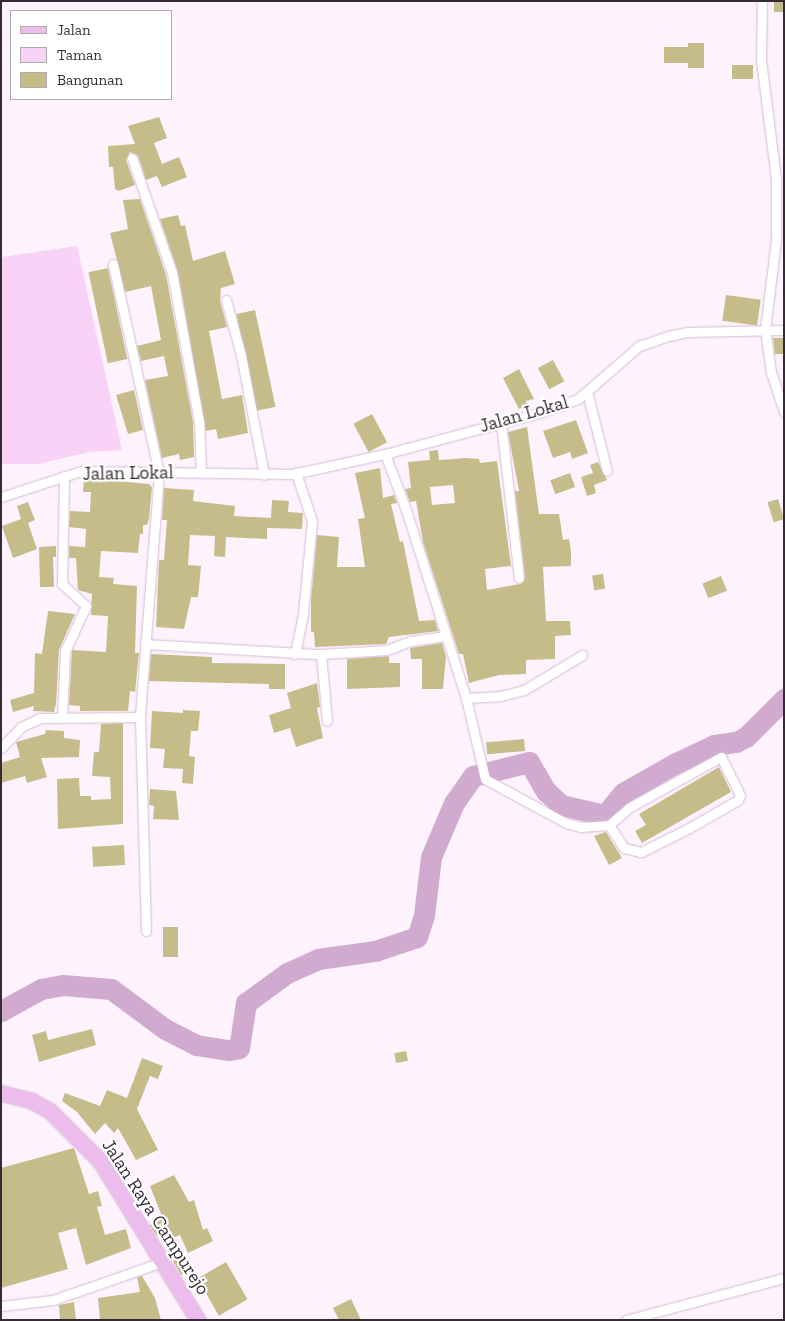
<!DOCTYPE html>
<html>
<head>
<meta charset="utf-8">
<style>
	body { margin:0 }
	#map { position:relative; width:785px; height:1321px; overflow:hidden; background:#fef3fd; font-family:"Zilla Slab",serif }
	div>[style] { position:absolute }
	.green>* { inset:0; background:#f8d3f7 }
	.river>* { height:21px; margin:-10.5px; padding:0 10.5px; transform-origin:10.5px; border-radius:10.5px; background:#d1aad0 }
	.building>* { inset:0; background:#c6bc8a; transform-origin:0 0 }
	.roads { filter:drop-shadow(0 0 1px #d5bbd4) drop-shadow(0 0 1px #d5bbd4) }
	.street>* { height:9px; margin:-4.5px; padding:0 4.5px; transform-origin:4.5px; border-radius:4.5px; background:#fff }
	.primary>* { height:15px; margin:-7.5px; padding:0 7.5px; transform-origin:7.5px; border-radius:7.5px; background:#ecbcec }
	span { translate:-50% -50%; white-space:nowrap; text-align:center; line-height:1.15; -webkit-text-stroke:4.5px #fff; paint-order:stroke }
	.street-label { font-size:19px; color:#352b35 }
	.frame { position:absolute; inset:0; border:2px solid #352b35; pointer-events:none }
	.legend { position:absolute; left:10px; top:10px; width:162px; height:90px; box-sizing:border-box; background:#fff; border:1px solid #aeaaae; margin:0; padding:6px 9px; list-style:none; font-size:15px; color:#352b35 }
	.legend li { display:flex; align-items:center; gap:10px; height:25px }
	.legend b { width:25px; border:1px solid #aeaaae }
</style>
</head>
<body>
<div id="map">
	<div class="green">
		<i style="clip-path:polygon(77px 246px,122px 450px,89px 452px,39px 464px,1px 464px,1px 257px)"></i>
	</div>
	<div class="river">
		<i style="left:1px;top:1011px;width:46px;rotate:-28.8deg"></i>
		<i style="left:41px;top:989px;width:22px;rotate:-10deg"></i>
		<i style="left:63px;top:985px;width:48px;rotate:4.8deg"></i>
		<i style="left:111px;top:989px;width:67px;rotate:36.5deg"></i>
		<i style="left:165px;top:1029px;width:35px;rotate:27deg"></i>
		<i style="left:196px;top:1045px;width:33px;rotate:9deg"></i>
		<i style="left:229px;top:1050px;width:10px;rotate:-11deg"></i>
		<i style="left:239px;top:1048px;width:46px;rotate:-81.2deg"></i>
		<i style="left:246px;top:1003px;width:51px;rotate:-36.2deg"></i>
		<i style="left:287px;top:973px;width:34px;rotate:-24deg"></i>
		<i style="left:318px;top:959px;width:58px;rotate:-8deg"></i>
		<i style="left:375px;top:951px;width:44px;rotate:-18.4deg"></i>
		<i style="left:417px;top:937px;width:23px;rotate:-72deg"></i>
		<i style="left:424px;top:915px;width:58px;rotate:-83.1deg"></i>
		<i style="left:431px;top:857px;width:59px;rotate:-66.9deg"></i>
		<i style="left:454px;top:803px;width:33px;rotate:-55deg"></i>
		<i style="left:473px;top:776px;width:58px;rotate:-14deg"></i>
		<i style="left:529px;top:762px;width:34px;rotate:60deg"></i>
		<i style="left:546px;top:791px;width:21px;rotate:43deg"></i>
		<i style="left:561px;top:805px;width:45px;rotate:12.8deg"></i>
		<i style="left:605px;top:815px;width:28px;rotate:-51deg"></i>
		<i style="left:623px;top:793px;width:59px;rotate:-29.6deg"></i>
		<i style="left:674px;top:764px;width:44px;rotate:-25.4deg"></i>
		<i style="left:714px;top:745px;width:22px;rotate:-8deg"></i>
		<i style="left:736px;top:742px;width:11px;rotate:-27deg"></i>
		<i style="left:746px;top:737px;width:54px;rotate:-45deg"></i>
	</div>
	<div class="building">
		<i style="left:774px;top:1px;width:10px;height:11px"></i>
		<i style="clip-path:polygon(688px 43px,704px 43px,704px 68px,688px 68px,688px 63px,664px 63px,664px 47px,688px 47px)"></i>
		<i style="left:732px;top:65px;width:21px;height:14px"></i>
		<i style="clip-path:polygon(159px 117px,167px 138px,154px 143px,162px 164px,179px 157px,187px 177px,162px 187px,157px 176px,146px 180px,138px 156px,130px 152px,126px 160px,135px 185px,119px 191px,115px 189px,113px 167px,109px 167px,108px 146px,135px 144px,128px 126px)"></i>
		<i style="clip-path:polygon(140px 199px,166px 275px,193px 422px,194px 457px,180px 460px,179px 454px,162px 458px,145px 380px,168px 376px,164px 356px,141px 361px,137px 346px,161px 340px,151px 286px,125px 292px,110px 233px,128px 229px,123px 200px)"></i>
		<i style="clip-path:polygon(178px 215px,181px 226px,185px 225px,193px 261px,225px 251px,235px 284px,221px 288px,220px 301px,227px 327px,209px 331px,222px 399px,242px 395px,248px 433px,218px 439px,216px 429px,206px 431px,178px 272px,160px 219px)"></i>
		<i style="left:108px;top:268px;width:93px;height:20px;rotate:78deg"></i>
		<i style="left:726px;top:295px;width:35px;height:26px;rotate:8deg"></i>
		<i style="left:255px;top:310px;width:99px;height:19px;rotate:78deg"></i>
		<i style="clip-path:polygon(773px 338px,784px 338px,784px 354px,775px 354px)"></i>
		<i style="left:553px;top:360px;width:24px;height:17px;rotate:62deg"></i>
		<i style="clip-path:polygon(519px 369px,534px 399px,526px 401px,527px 405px,519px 409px,503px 378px)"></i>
		<i style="clip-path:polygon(134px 390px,143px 430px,128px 434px,116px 395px)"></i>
		<i style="left:372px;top:414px;width:32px;height:21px;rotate:62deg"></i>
		<i style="clip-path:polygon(576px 420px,588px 453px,572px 459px,570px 452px,553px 458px,543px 431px)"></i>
		<i style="clip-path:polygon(evenodd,527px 427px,539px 514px,559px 514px,563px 540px,569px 539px,571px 552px,571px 566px,543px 567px,546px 621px,570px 621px,571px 635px,555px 636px,555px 659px,526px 660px,526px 674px,499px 675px,469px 683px,463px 654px,459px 654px,423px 542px,416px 501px,410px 502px,405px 489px,411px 488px,408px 462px,430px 460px,429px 451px,438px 450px,439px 460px,466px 458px,479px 459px,480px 463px,497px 461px,511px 566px,485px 569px,487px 590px,520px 584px,525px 577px,515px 491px,519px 491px,508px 432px,527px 427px,453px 485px,455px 503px,432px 505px,430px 487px,453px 485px)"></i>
		<i style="clip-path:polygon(598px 462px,607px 480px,594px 485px,596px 493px,587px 496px,581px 477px,593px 473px,590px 465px)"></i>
		<i style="clip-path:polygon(380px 468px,383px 498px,394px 495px,397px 503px,391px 504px,400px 542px,403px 541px,419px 621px,435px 620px,438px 631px,389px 637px,386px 644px,315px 647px,314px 632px,311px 632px,311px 600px,317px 535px,339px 537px,337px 567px,365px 567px,358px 519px,365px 518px,355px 473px)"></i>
		<i style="left:570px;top:473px;width:15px;height:21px;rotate:70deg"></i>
		<i style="clip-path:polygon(84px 478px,149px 484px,152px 487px,149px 519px,147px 525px,143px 525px,143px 534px,140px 534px,138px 553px,101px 551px,99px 577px,114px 578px,113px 584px,137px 586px,135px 653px,139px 653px,135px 692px,130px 691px,128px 711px,80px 711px,80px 706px,69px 705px,72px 650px,106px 652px,108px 616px,91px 615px,92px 594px,78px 590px,76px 558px,69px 558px,69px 546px,85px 547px,86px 529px,69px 527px,70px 511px,90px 512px,91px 492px,83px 492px)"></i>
		<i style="clip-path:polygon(164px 488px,194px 490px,193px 501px,235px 506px,234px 516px,271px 518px,272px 500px,289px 501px,288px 512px,303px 513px,302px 529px,267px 528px,267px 539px,226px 537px,225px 557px,214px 556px,215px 536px,190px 535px,188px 565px,201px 566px,198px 597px,191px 597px,184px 629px,156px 627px,159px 560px,164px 560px,167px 520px,162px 520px)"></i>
		<i style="left:778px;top:499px;width:21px;height:11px;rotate:73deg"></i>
		<i style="clip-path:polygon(28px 502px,35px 520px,28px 523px,37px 549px,13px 558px,2px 526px,21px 519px,17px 506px)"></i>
		<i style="clip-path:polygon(56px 546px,56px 557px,53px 557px,54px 587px,40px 587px,39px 547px)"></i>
		<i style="left:603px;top:574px;width:15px;height:11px;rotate:82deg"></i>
		<i style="left:721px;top:576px;width:16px;height:20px;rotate:68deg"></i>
		<i style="clip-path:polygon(48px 611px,75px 614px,59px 650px,56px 704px,54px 712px,33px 711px,34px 706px,13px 712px,10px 700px,34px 693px,35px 653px,42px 654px)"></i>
		<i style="clip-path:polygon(442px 643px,446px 657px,443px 689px,422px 689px,422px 659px,411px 659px,410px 648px)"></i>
		<i style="clip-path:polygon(151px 654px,212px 657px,212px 663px,285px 664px,285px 689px,269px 689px,269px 684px,149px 681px)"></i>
		<i style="clip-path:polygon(389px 656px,389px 663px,400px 663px,400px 687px,347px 689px,347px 659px)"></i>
		<i style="clip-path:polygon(317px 683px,320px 707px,317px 708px,323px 738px,296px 747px,290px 728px,274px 733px,269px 715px,291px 708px,287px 693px)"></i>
		<i style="clip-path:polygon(183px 710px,200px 711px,198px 731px,191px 731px,189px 756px,195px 757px,193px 784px,182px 783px,183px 769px,163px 768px,165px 749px,150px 748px,152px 711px,183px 713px)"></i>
		<i style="clip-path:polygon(123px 723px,123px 824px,58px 829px,57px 779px,79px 778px,80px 796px,91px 796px,91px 800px,111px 799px,110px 777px,92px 776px,94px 752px,99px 752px,101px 724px)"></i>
		<i style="clip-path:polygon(46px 730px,64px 731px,64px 738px,80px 740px,79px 757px,41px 758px,47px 777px,27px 783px,25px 776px,1px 783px,1px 763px,20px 757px,16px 742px,45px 734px)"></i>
		<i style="left:524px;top:739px;width:12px;height:38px;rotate:85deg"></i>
		<i style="clip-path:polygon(719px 767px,731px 792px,642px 843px,635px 831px,646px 825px,639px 814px)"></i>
		<i style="clip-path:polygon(150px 789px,176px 791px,179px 820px,153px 819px,154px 806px,149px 805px)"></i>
		<i style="clip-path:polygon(606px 832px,622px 858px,609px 865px,594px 836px)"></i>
		<i style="left:124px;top:845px;width:20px;height:32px;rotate:87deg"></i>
		<i style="left:163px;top:927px;width:15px;height:30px"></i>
		<i style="clip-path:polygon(92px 1029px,96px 1045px,39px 1062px,32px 1035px,46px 1031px,48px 1040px)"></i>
		<i style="left:406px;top:1051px;width:10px;height:12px;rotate:79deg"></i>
		<i style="clip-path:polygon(142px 1058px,163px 1066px,158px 1079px,150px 1076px,137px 1109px,158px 1150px,136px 1160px,118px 1128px,114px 1133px,105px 1123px,95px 1134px,77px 1112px,62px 1101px,65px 1093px,100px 1106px,107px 1090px,127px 1098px)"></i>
		<i style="clip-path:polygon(74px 1148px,89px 1194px,98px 1191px,102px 1206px,97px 1207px,105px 1235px,126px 1229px,131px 1248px,86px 1265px,76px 1228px,58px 1233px,68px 1269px,1px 1288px,1px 1168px)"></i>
		<i style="clip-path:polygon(174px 1175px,189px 1202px,194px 1200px,203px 1230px,207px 1228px,213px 1241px,188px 1253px,180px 1235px,170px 1239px,166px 1230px,156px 1235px,150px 1225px,163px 1219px,150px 1186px)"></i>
		<i style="clip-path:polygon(186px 1255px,192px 1270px,181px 1275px,173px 1261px)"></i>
		<i style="left:226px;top:1262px;width:43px;height:33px;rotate:60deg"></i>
		<i style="clip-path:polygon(142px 1276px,155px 1298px,161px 1320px,100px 1320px,98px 1298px,140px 1292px,137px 1277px)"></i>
		<i style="clip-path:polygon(351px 1299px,361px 1320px,339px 1320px,333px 1308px)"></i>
		<i style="clip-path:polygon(74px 1302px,76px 1320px,60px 1320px,59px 1305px)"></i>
	</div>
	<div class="roads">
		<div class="street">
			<i style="left:762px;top:1px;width:59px;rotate:91deg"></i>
			<i style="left:761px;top:60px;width:119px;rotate:82.8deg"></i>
			<i style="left:776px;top:178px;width:62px;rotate:90deg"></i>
			<i style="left:776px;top:240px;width:90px;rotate:97deg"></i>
			<i style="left:765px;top:329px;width:43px;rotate:82.1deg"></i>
			<i style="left:771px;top:372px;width:42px;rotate:72deg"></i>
			<i style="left:132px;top:158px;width:122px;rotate:70.8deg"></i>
			<i style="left:172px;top:273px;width:150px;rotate:79.7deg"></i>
			<i style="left:199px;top:421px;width:51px;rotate:87.8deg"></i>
			<i style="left:113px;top:264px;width:214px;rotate:77.6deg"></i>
			<i style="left:159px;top:473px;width:245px;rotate:94.5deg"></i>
			<i style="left:140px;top:717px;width:214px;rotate:88.4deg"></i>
			<i style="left:226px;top:300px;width:57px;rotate:74.7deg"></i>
			<i style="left:241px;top:355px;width:122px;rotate:79.1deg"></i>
			<i style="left:587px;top:392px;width:81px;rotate:75.8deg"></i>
			<i style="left:501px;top:423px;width:156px;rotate:83.4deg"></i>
			<i style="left:385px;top:454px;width:60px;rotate:69.4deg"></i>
			<i style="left:406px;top:510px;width:197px;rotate:72.3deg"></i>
			<i style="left:466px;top:698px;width:34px;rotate:-3deg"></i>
			<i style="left:500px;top:696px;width:25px;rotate:-14deg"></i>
			<i style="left:524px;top:690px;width:68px;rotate:-31.1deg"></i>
			<i style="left:1px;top:497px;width:84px;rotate:-18deg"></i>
			<i style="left:81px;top:471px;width:212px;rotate:0.8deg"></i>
			<i style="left:293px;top:474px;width:94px;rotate:-12.3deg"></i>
			<i style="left:385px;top:454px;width:166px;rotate:-15deg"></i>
			<i style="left:545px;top:411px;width:35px;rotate:-20deg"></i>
			<i style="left:578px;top:399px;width:81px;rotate:-41deg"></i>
			<i style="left:639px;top:346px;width:31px;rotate:-19deg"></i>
			<i style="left:668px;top:336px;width:19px;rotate:-12deg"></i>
			<i style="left:687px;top:332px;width:97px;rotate:-1.2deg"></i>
			<i style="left:145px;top:644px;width:176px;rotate:3.3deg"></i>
			<i style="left:321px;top:654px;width:67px;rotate:84.9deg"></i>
			<i style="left:295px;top:654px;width:41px;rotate:-78.7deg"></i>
			<i style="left:303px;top:614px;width:93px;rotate:-84.5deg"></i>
			<i style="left:312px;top:521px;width:51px;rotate:-108.4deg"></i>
			<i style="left:321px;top:654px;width:66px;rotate:-3.5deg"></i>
			<i style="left:387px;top:650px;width:25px;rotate:-21deg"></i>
			<i style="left:410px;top:641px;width:36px;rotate:-8deg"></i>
			<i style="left:466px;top:698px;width:83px;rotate:76.8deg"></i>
			<i style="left:485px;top:779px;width:92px;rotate:28.5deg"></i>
			<i style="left:566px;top:823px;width:16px;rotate:15deg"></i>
			<i style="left:581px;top:827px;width:28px;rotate:-4deg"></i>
			<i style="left:609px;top:825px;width:28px;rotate:-41deg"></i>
			<i style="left:630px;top:807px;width:104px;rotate:-28.8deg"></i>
			<i style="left:721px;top:757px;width:42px;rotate:63.4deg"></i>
			<i style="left:740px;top:795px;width:5px;rotate:112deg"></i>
			<i style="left:738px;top:800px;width:56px;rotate:150.3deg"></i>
			<i style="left:689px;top:828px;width:54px;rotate:153.4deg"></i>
			<i style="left:641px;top:852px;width:17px;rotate:-167deg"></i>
			<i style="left:624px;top:848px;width:27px;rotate:-123deg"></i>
			<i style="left:62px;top:718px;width:67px;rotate:-87.4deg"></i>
			<i style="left:65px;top:651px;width:50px;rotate:-65deg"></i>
			<i style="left:86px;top:606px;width:33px;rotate:-137deg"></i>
			<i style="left:62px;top:584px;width:108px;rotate:-88.9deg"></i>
			<i style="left:1px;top:748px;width:29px;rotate:-46deg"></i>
			<i style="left:21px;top:727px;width:21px;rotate:-25deg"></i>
			<i style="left:40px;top:718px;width:100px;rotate:-0.6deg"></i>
			<i style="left:1px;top:1306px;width:52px;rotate:-6.6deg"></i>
			<i style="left:53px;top:1300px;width:115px;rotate:-19.2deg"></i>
			<i style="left:626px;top:1320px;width:163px;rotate:-14.9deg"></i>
		</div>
		<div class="primary">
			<i style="left:1px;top:1093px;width:32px;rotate:14deg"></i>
			<i style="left:32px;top:1101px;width:21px;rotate:29deg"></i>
			<i style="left:50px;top:1111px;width:71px;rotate:45deg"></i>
			<i style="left:100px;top:1161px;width:187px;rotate:58.4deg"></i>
		</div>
	</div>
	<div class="street-label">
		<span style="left:524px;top:414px;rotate:-16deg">Jalan Lokal</span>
		<span style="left:128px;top:473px;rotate:-1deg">Jalan Lokal</span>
		<span style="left:156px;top:1217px;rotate:57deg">Jalan Raya Campurejo</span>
	</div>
	<div class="frame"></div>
	<ul class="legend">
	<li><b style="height:6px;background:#ecbcec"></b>Jalan</li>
	<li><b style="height:14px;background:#f8d3f7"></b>Taman</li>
	<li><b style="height:14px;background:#c6bc8a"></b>Bangunan</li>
	</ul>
</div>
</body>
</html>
